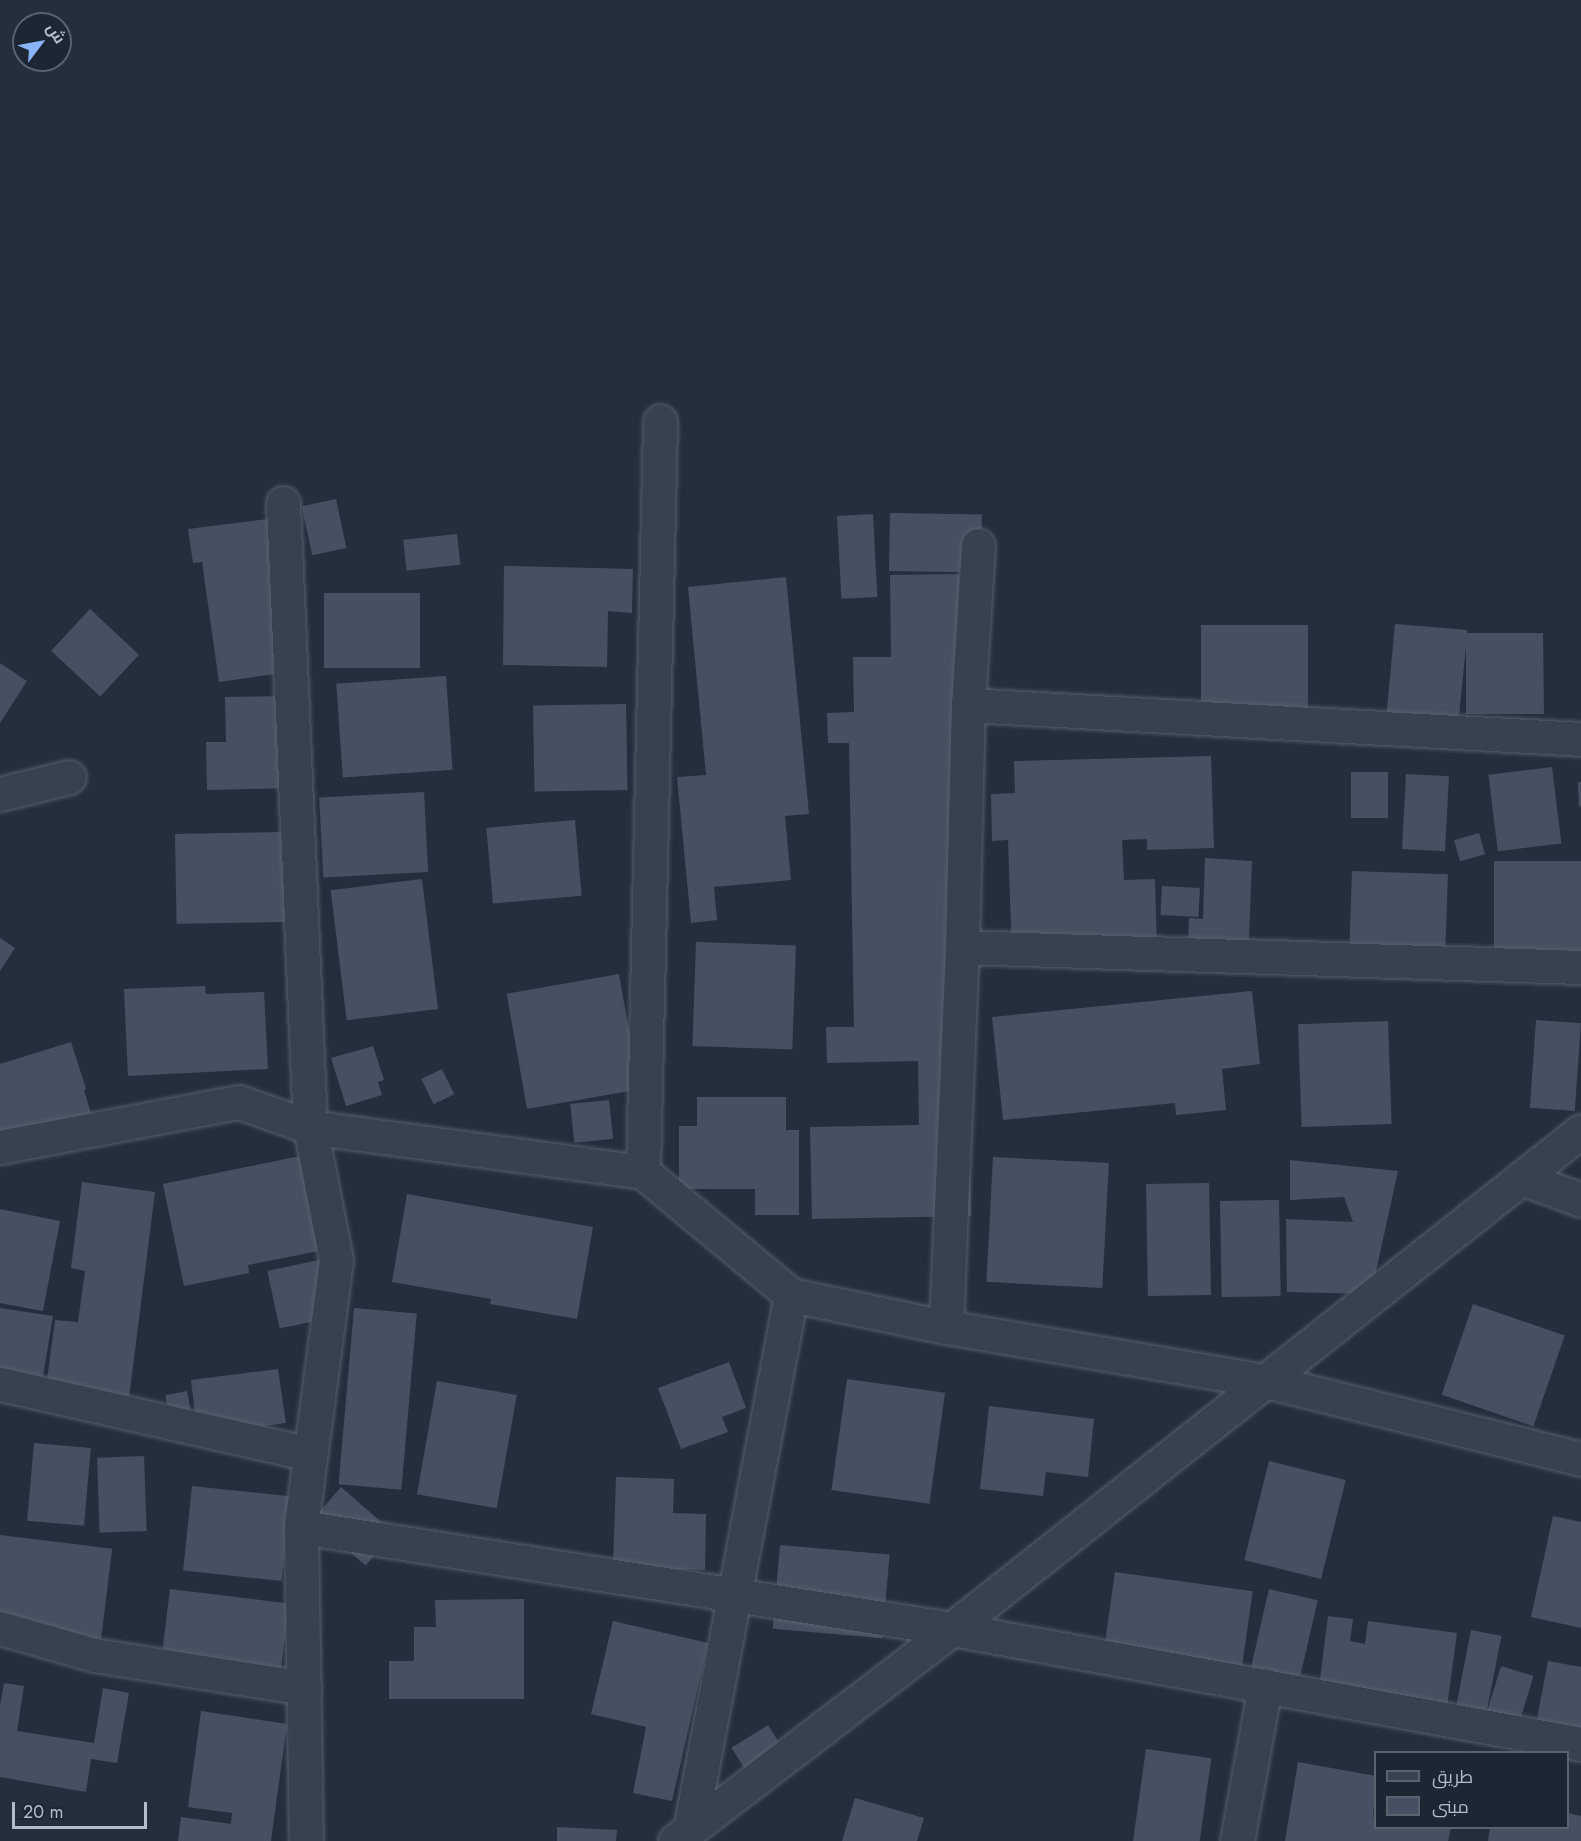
<!DOCTYPE html>
<html>
<head>
<meta charset="utf-8">
<style>
	body { margin:0 }
	#map { position:relative; width:1581px; height:1841px; overflow:hidden; background:#242f3e; font-family:Jost,Cairo,sans-serif }
	div>[style] { position:absolute }
	.building>* { inset:0; background:#455162; transform-origin:0 0 }
	.roads { filter:drop-shadow(0 0 2px #565f6c) drop-shadow(0 0 2px #565f6c) }
	.street>* { height:33px; margin:-16.5px; padding:0 16.5px; transform-origin:16.5px; border-radius:16.5px; background:#38414e }
	span { translate:-50% -50%; white-space:nowrap; text-align:center; line-height:1.15; -webkit-text-stroke:6px #1d2633; paint-order:stroke }
	.legend { position:absolute; left:1374px; top:1751px; width:195px; height:78px; box-sizing:border-box; background:#1d2633; border:2px solid #59626f; margin:0; padding:8px 10px; list-style:none; font-size:18px; color:#b4bcc9 }
	.legend li { display:flex; align-items:center; gap:12px; height:30px }
	.legend b { width:30px; border:2px solid #59626f }
	.north { position:absolute; left:12px; top:12px; width:60px; height:60px; box-sizing:border-box; background:#1d2633; border:2px solid #59626f; border-radius:50%; rotate:58deg; font-size:16px; font-weight:700; line-height:24px; text-align:center; color:#b4bcc9 }
	.north::after { content:''; display:block; margin:auto; width:21px; height:27px; background:#8ab4f8; clip-path:polygon(50% 0,100% 100%,50% 72%,0 100%) }
	.scale { position:absolute; left:12px; top:1802px; width:135px; height:27px; box-sizing:border-box; border:3px solid #b4bcc9; border-top:0; padding-left:8px; font-size:18px; line-height:21px; white-space:nowrap; color:#b4bcc9; -webkit-text-stroke:4px #1d2633; paint-order:stroke }
</style>
</head>
<body>
<div id="map">
	<div class="building">
		<i style="left:336px;top:499px;width:50px;height:35px;rotate:78deg"></i>
		<i style="left:890px;top:513px;width:92px;height:58px;rotate:1deg"></i>
		<i style="left:873px;top:514px;width:83px;height:36px;rotate:87deg"></i>
		<i style="clip-path:polygon(267px 519px,288px 672px,219px 682px,202px 562px,193px 563px,188px 529px)"></i>
		<i style="left:457px;top:534px;width:31px;height:54px;rotate:84deg"></i>
		<i style="clip-path:polygon(504px 566px,633px 569px,632px 613px,608px 611px,607px 667px,503px 665px)"></i>
		<i style="clip-path:polygon(959px 574px,971px 1216px,812px 1219px,810px 1127px,919px 1125px,918px 1061px,827px 1063px,826px 1027px,854px 1027px,849px 743px,828px 743px,827px 713px,854px 712px,853px 657px,891px 657px,890px 575px)"></i>
		<i style="clip-path:polygon(786px 577px,809px 814px,785px 816px,791px 880px,714px 887px,717px 920px,691px 923px,677px 777px,706px 775px,688px 587px)"></i>
		<i style="left:324px;top:593px;width:96px;height:75px"></i>
		<i style="left:90px;top:609px;width:67px;height:57px;rotate:43deg"></i>
		<i style="clip-path:polygon(1395px 624px,1467px 630px,1467px 633px,1543px 633px,1544px 714px,1466px 714px,1466px 646px,1458px 727px,1386px 720px)"></i>
		<i style="left:1201px;top:625px;width:107px;height:96px"></i>
		<i style="clip-path:polygon(0 663px,27px 681px,0 723px)"></i>
		<i style="left:446px;top:676px;width:94px;height:110px;rotate:86deg"></i>
		<i style="clip-path:polygon(292px 696px,293px 788px,207px 790px,206px 742px,226px 742px,225px 697px)"></i>
		<i style="left:626px;top:704px;width:86px;height:93px;rotate:89deg"></i>
		<i style="clip-path:polygon(1211px 756px,1214px 848px,1147px 850px,1147px 839px,1122px 840px,1124px 880px,1155px 879px,1157px 953px,1012px 957px,1008px 840px,992px 841px,991px 794px,1015px 793px,1014px 761px)"></i>
		<i style="left:1552px;top:767px;width:77px;height:64px;rotate:83deg"></i>
		<i style="left:1351px;top:772px;width:37px;height:46px"></i>
		<i style="left:1406px;top:774px;width:43px;height:75px;rotate:3deg"></i>
		<i style="clip-path:polygon(1578px 782px,1581px 782px,1581px 806px,1579px 807px)"></i>
		<i style="left:424px;top:792px;width:80px;height:105px;rotate:87deg"></i>
		<i style="left:575px;top:820px;width:76px;height:89px;rotate:85deg"></i>
		<i style="left:283px;top:832px;width:90px;height:108px;rotate:89deg"></i>
		<i style="left:1479px;top:833px;width:22px;height:26px;rotate:74deg"></i>
		<i style="clip-path:polygon(1205px 858px,1252px 861px,1248px 964px,1187px 961px,1189px 918px,1203px 919px)"></i>
		<i style="left:1581px;top:861px;width:102px;height:87px;rotate:90deg"></i>
		<i style="left:1352px;top:871px;width:96px;height:84px;rotate:2deg"></i>
		<i style="left:422px;top:879px;width:131px;height:92px;rotate:83deg"></i>
		<i style="left:1162px;top:886px;width:38px;height:29px;rotate:3deg"></i>
		<i style="clip-path:polygon(0 938px,15px 948px,0 971px)"></i>
		<i style="left:696px;top:942px;width:100px;height:104px;rotate:2deg"></i>
		<i style="left:619px;top:974px;width:117px;height:114px;rotate:80deg"></i>
		<i style="clip-path:polygon(205px 986px,206px 994px,264px 992px,268px 1069px,128px 1076px,124px 989px)"></i>
		<i style="clip-path:polygon(1252px 991px,1260px 1064px,1222px 1069px,1226px 1110px,1176px 1115px,1175px 1103px,1003px 1120px,992px 1017px)"></i>
		<i style="left:1536px;top:1020px;width:45px;height:88px;rotate:4deg"></i>
		<i style="left:1388px;top:1021px;width:103px;height:90px;rotate:88deg"></i>
		<i style="clip-path:polygon(71px 1042px,86px 1089px,84px 1090px,93px 1120px,0 1150px,0 1064px)"></i>
		<i style="clip-path:polygon(373px 1046px,384px 1080px,378px 1082px,382px 1095px,346px 1106px,331px 1058px)"></i>
		<i style="left:442px;top:1069px;width:28px;height:23px;rotate:64deg"></i>
		<i style="clip-path:polygon(697px 1097px,786px 1097px,786px 1130px,799px 1130px,799px 1215px,755px 1215px,755px 1189px,679px 1189px,679px 1126px,697px 1126px)"></i>
		<i style="left:609px;top:1100px;width:39px;height:39px;rotate:84deg"></i>
		<i style="clip-path:polygon(305px 1155px,324px 1250px,248px 1265px,249px 1273px,184px 1286px,163px 1184px)"></i>
		<i style="left:993px;top:1157px;width:116px;height:125px;rotate:3deg"></i>
		<i style="clip-path:polygon(1290px 1160px,1398px 1171px,1371px 1294px,1287px 1292px,1286px 1219px,1353px 1222px,1344px 1197px,1290px 1200px)"></i>
		<i style="clip-path:polygon(82px 1182px,155px 1192px,127px 1414px,44px 1402px,55px 1320px,78px 1322px,85px 1271px,71px 1268px)"></i>
		<i style="left:1209px;top:1183px;width:112px;height:63px;rotate:89deg"></i>
		<i style="clip-path:polygon(407px 1194px,593px 1227px,577px 1319px,490px 1304px,491px 1299px,392px 1282px)"></i>
		<i style="left:1279px;top:1200px;width:96px;height:59px;rotate:89deg"></i>
		<i style="clip-path:polygon(0 1209px,60px 1221px,43px 1311px,0 1303px)"></i>
		<i style="left:328px;top:1258px;width:59px;height:62px;rotate:78deg"></i>
		<i style="left:1473px;top:1304px;width:97px;height:96px;rotate:19deg"></i>
		<i style="clip-path:polygon(0 1308px,53px 1316px,40px 1395px,0 1388px)"></i>
		<i style="left:354px;top:1308px;width:63px;height:177px;rotate:5deg"></i>
		<i style="clip-path:polygon(729px 1362px,746px 1408px,722px 1417px,728px 1432px,681px 1449px,658px 1388px)"></i>
		<i style="clip-path:polygon(278px 1369px,286px 1423px,228px 1431px,226px 1418px,196px 1422px,191px 1380px)"></i>
		<i style="left:847px;top:1379px;width:99px;height:112px;rotate:8deg"></i>
		<i style="left:437px;top:1381px;width:81px;height:115px;rotate:10deg"></i>
		<i style="left:187px;top:1391px;width:32px;height:22px;rotate:79deg"></i>
		<i style="clip-path:polygon(989px 1406px,1094px 1419px,1088px 1477px,1046px 1472px,1043px 1496px,980px 1489px)"></i>
		<i style="left:34px;top:1443px;width:57px;height:78px;rotate:5deg"></i>
		<i style="left:144px;top:1456px;width:75px;height:47px;rotate:88deg"></i>
		<i style="left:1269px;top:1461px;width:79px;height:102px;rotate:14deg"></i>
		<i style="clip-path:polygon(616px 1477px,674px 1479px,673px 1513px,706px 1514px,705px 1570px,613px 1567px)"></i>
		<i style="left:192px;top:1486px;width:99px;height:85px;rotate:6deg"></i>
		<i style="left:341px;top:1487px;width:70px;height:43px;rotate:41deg"></i>
		<i style="clip-path:polygon(1553px 1516px,1581px 1522px,1581px 1628px,1531px 1617px)"></i>
		<i style="left:0;top:1535px;width:113px;height:104px;rotate:7deg"></i>
		<i style="left:780px;top:1545px;width:110px;height:84px;rotate:5deg"></i>
		<i style="left:1115px;top:1572px;width:139px;height:100px;rotate:8deg"></i>
		<i style="left:170px;top:1589px;width:120px;height:82px;rotate:7deg"></i>
		<i style="left:1269px;top:1589px;width:50px;height:102px;rotate:13deg"></i>
		<i style="clip-path:polygon(524px 1599px,524px 1699px,389px 1699px,389px 1661px,414px 1661px,414px 1627px,436px 1627px,435px 1600px)"></i>
		<i style="clip-path:polygon(1328px 1616px,1353px 1619px,1350px 1641px,1365px 1644px,1368px 1621px,1457px 1633px,1446px 1715px,1317px 1702px)"></i>
		<i style="clip-path:polygon(613px 1621px,708px 1643px,672px 1801px,633px 1793px,646px 1727px,591px 1714px)"></i>
		<i style="left:1471px;top:1630px;width:31px;height:92px;rotate:11deg"></i>
		<i style="clip-path:polygon(1548px 1661px,1581px 1667px,1581px 1755px,1532px 1745px)"></i>
		<i style="left:1501px;top:1666px;width:34px;height:55px;rotate:17deg"></i>
		<i style="clip-path:polygon(4px 1683px,24px 1686px,17px 1731px,94px 1743px,103px 1688px,129px 1693px,117px 1763px,91px 1759px,86px 1792px,0 1777px,0 1705px)"></i>
		<i style="clip-path:polygon(201px 1711px,287px 1724px,271px 1841px,178px 1841px,181px 1817px,231px 1824px,232px 1813px,188px 1807px)"></i>
		<i style="left:768px;top:1725px;width:25px;height:43px;rotate:58deg"></i>
		<i style="left:1146px;top:1749px;width:66px;height:93px;rotate:8deg"></i>
		<i style="clip-path:polygon(1298px 1762px,1376px 1776px,1373px 1818px,1376px 1813px,1376px 1828px,1451px 1828px,1448px 1841px,1285px 1841px)"></i>
		<i style="clip-path:polygon(855px 1798px,924px 1818px,917px 1841px,842px 1841px)"></i>
		<i style="clip-path:polygon(1568px 1813px,1581px 1816px,1581px 1841px,1488px 1841px,1490px 1828px,1568px 1828px)"></i>
		<i style="clip-path:polygon(557px 1827px,617px 1830px,616px 1841px,557px 1841px)"></i>
	</div>
	<div class="roads">
		<div class="street">
			<i style="left:283px;top:503px;width:625px;rotate:87.52deg"></i>
			<i style="left:310px;top:1127px;width:136px;rotate:78.9deg"></i>
			<i style="left:336px;top:1260px;width:269px;rotate:97.5deg"></i>
			<i style="left:301px;top:1527px;width:314px;rotate:89.1deg"></i>
			<i style="left:968px;top:705px;width:614px;rotate:3.17deg"></i>
			<i style="left:0;top:794px;width:71px;rotate:-13.8deg"></i>
			<i style="left:962px;top:947px;width:619px;rotate:1.85deg"></i>
			<i style="left:0;top:1147px;width:243px;rotate:-10.7deg"></i>
			<i style="left:239px;top:1102px;width:75px;rotate:19.4deg"></i>
			<i style="left:310px;top:1127px;width:336px;rotate:7.7deg"></i>
			<i style="left:643px;top:1172px;width:192px;rotate:39.7deg"></i>
			<i style="left:791px;top:1295px;width:158px;rotate:11.7deg"></i>
			<i style="left:946px;top:1327px;width:325px;rotate:9.6deg"></i>
			<i style="left:1266px;top:1381px;width:325px;rotate:13.9deg"></i>
			<i style="left:643px;top:1172px;width:751px;rotate:-88.7deg"></i>
			<i style="left:1522px;top:1178px;width:63px;rotate:20.4deg"></i>
			<i style="left:946px;top:1327px;width:380px;rotate:-87.6deg"></i>
			<i style="left:962px;top:947px;width:242px;rotate:-88.6deg"></i>
			<i style="left:968px;top:705px;width:160px;rotate:-86.4deg"></i>
			<i style="left:0;top:1384px;width:318px;rotate:12.7deg"></i>
			<i style="left:301px;top:1527px;width:659px;rotate:8.9deg"></i>
			<i style="left:952px;top:1629px;width:639px;rotate:10.36deg"></i>
			<i style="left:0;top:1628px;width:98px;rotate:16deg"></i>
			<i style="left:94px;top:1655px;width:213px;rotate:8.9deg"></i>
			<i style="left:690px;top:1830px;width:544px;rotate:-79.31deg"></i>
			<i style="left:675px;top:1841px;width:349px;rotate:-37.4deg"></i>
			<i style="left:952px;top:1629px;width:802px;rotate:-38.37deg"></i>
			<i style="left:1237px;top:1841px;width:158px;rotate:-79.8deg"></i>
		</div>
	</div>
	<ul class="legend">
	<li><b style="height:8px;background:#38414e"></b>طريق</li>
	<li><b style="height:16px;background:#455162"></b>مبنى</li>
	</ul>
	<div class="north">ش</div>
	<div class="scale">20 m</div>
</div>
</body>
</html>
